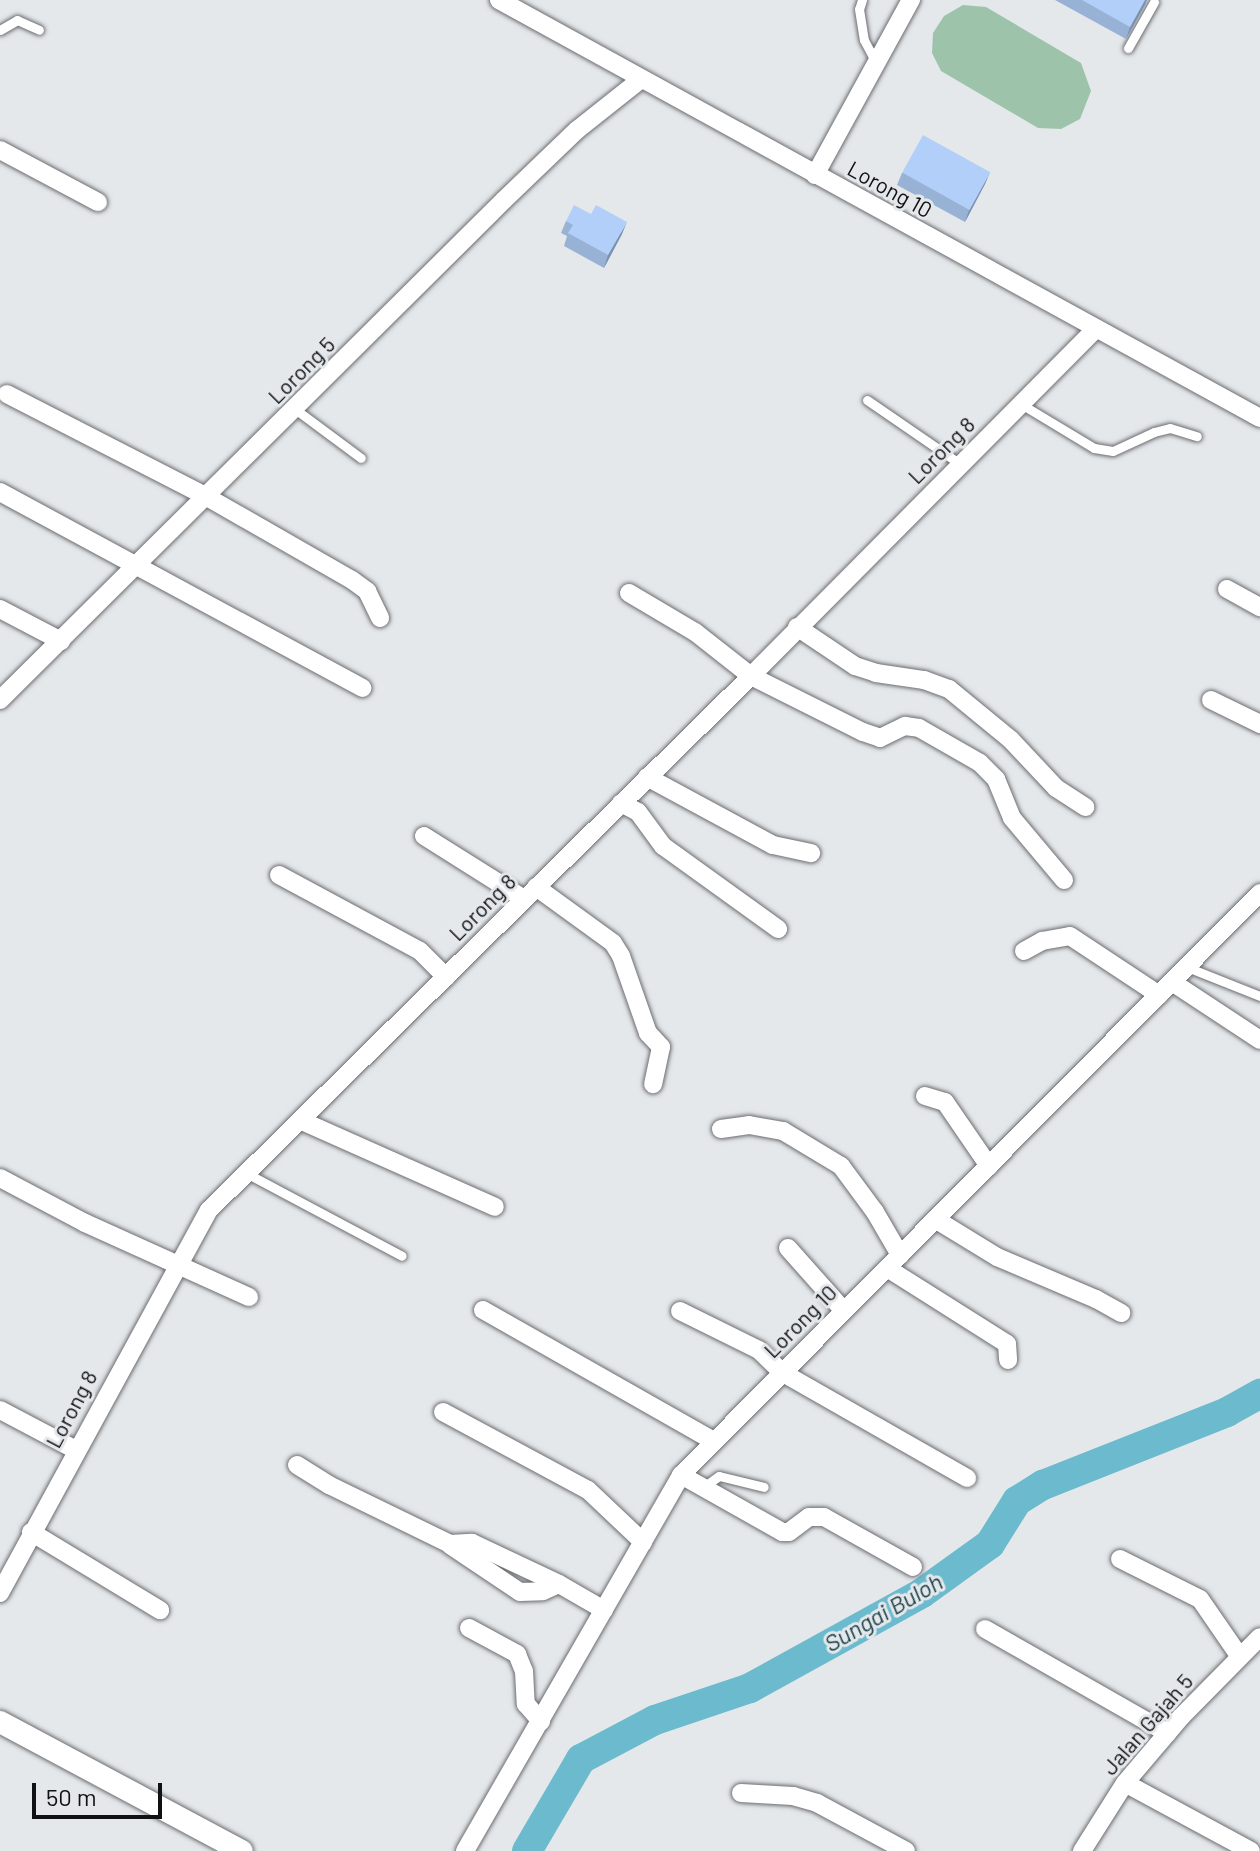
<!DOCTYPE html>
<html>
<head>
<meta charset="utf-8">
<style>
	body { margin:0 }
	#map { position:relative; width:1260px; height:1851px; overflow:hidden; background:#e5e8eb; font-family:Barlow,sans-serif }
	div>[style] { position:absolute }
	.green>* { inset:0; background:#9dc4aa }
	.river>* { height:30px; margin:-15px; padding:0 15px; transform-origin:15px; border-radius:15px; background:#6bbacd }
	.roads { filter:drop-shadow(0 0 2px #6b6d71) drop-shadow(0 0 2px #6b6d71) }
	.service>* { height:9px; margin:-4.5px; padding:0 4.5px; transform-origin:4.5px; border-radius:4.5px; background:#fff }
	.minor>* { height:18px; margin:-9px; padding:0 9px; transform-origin:9px; border-radius:9px; background:#fff }
	.tertiary>* { height:22px; margin:-11px; padding:0 11px; transform-origin:11px; border-radius:11px; background:#fff }
	.wall>* { inset:0; background:#98b2d5 }
	.shaded-wall>* { inset:0; background:#7c91ae }
	.building>* { inset:0; background:#b1cff8; transform-origin:0 0 }
	span { translate:-50% -50%; white-space:nowrap; text-align:center; line-height:1.15; -webkit-text-stroke:6px #e5e8eb; paint-order:stroke }
	.street-label { font-size:22px; color:#101113 }
	.water-label { font-size:24px; color:#1d434b; font-style:italic }
	.scale { position:absolute; left:32px; top:1783px; width:130px; height:36px; box-sizing:border-box; border:4px solid #101113; border-top:0; padding-left:10px; font-size:24px; line-height:28px; white-space:nowrap; color:#101113; -webkit-text-stroke:6px #e5e8eb; paint-order:stroke }
</style>
</head>
<body>
<div id="map">
	<div class="green">
		<i style="clip-path:polygon(963px 5px,986px 7px,1081px 63px,1091px 91px,1080px 119px,1061px 129px,1038px 128px,941px 71px,932px 53px,933px 33px,944px 16px)"></i>
	</div>
	<div class="river">
		<i style="left:527px;top:1851px;width:107px;rotate:-59.6deg"></i>
		<i style="left:581px;top:1759px;width:84px;rotate:-27.8deg"></i>
		<i style="left:655px;top:1720px;width:100px;rotate:-18.6deg"></i>
		<i style="left:750px;top:1688px;width:196px;rotate:-28.9deg"></i>
		<i style="left:922px;top:1593px;width:84px;rotate:-35.8deg"></i>
		<i style="left:990px;top:1544px;width:51px;rotate:-57.9deg"></i>
		<i style="left:1017px;top:1501px;width:31px;rotate:-32deg"></i>
		<i style="left:1043px;top:1485px;width:198px;rotate:-21.6deg"></i>
		<i style="left:1227px;top:1412px;width:38px;rotate:-29deg"></i>
	</div>
	<div class="roads">
		<div class="service">
			<i style="left:862px;top:0;width:9px;rotate:108deg"></i>
			<i style="left:859px;top:9px;width:31px;rotate:81deg"></i>
			<i style="left:864px;top:40px;width:26px;rotate:62deg"></i>
			<i style="left:0;top:30px;width:20px;rotate:-30deg"></i>
			<i style="left:17px;top:20px;width:24px;rotate:24deg"></i>
			<i style="left:1128px;top:48px;width:53px;rotate:-60.5deg"></i>
			<i style="left:867px;top:400px;width:113px;rotate:34.5deg"></i>
			<i style="left:1021px;top:404px;width:85px;rotate:31.1deg"></i>
			<i style="left:1094px;top:448px;width:19px;rotate:9deg"></i>
			<i style="left:1113px;top:451px;width:45px;rotate:-24.9deg"></i>
			<i style="left:1154px;top:432px;width:16px;rotate:-14deg"></i>
			<i style="left:1170px;top:428px;width:28px;rotate:17deg"></i>
			<i style="left:295px;top:409px;width:82px;rotate:36.6deg"></i>
			<i style="left:1187px;top:967px;width:79px;rotate:21.7deg"></i>
			<i style="left:248px;top:1174px;width:174px;rotate:28deg"></i>
			<i style="left:705px;top:1486px;width:17px;rotate:-36deg"></i>
			<i style="left:719px;top:1476px;width:46px;rotate:13.7deg"></i>
		</div>
		<div class="minor">
			<i style="left:499px;top:0;width:868px;rotate:28.78deg"></i>
			<i style="left:0;top:150px;width:111px;rotate:28deg"></i>
			<i style="left:815px;top:175px;width:200px;rotate:-61.3deg"></i>
			<i style="left:7px;top:394px;width:225px;rotate:27.2deg"></i>
			<i style="left:207px;top:497px;width:167px;rotate:29.8deg"></i>
			<i style="left:352px;top:580px;width:19px;rotate:36deg"></i>
			<i style="left:367px;top:591px;width:30px;rotate:64deg"></i>
			<i style="left:0;top:492px;width:412px;rotate:28.4deg"></i>
			<i style="left:1227px;top:589px;width:38px;rotate:29deg"></i>
			<i style="left:629px;top:593px;width:77px;rotate:30.6deg"></i>
			<i style="left:695px;top:632px;width:71px;rotate:38.2deg"></i>
			<i style="left:751px;top:676px;width:125px;rotate:26.6deg"></i>
			<i style="left:863px;top:732px;width:18px;rotate:19deg"></i>
			<i style="left:880px;top:738px;width:28px;rotate:-26deg"></i>
			<i style="left:905px;top:726px;width:14px;rotate:8deg"></i>
			<i style="left:919px;top:728px;width:70px;rotate:29.8deg"></i>
			<i style="left:980px;top:763px;width:23px;rotate:45deg"></i>
			<i style="left:996px;top:779px;width:42px;rotate:67.7deg"></i>
			<i style="left:1012px;top:818px;width:81px;rotate:50deg"></i>
			<i style="left:0;top:609px;width:69px;rotate:27.7deg"></i>
			<i style="left:797px;top:627px;width:70px;rotate:33.9deg"></i>
			<i style="left:855px;top:666px;width:22px;rotate:18deg"></i>
			<i style="left:876px;top:673px;width:49px;rotate:8.3deg"></i>
			<i style="left:924px;top:680px;width:27px;rotate:20deg"></i>
			<i style="left:949px;top:689px;width:80px;rotate:39.4deg"></i>
			<i style="left:1011px;top:740px;width:66px;rotate:46.8deg"></i>
			<i style="left:1056px;top:788px;width:35px;rotate:33deg"></i>
			<i style="left:0;top:700px;width:710px;rotate:-44.77deg"></i>
			<i style="left:504px;top:200px;width:101px;rotate:-43.8deg"></i>
			<i style="left:577px;top:130px;width:80px;rotate:-38.4deg"></i>
			<i style="left:1211px;top:700px;width:55px;rotate:26.1deg"></i>
			<i style="left:647px;top:777px;width:143px;rotate:28.4deg"></i>
			<i style="left:773px;top:845px;width:39px;rotate:12deg"></i>
			<i style="left:621px;top:803px;width:19px;rotate:28deg"></i>
			<i style="left:638px;top:812px;width:42px;rotate:53.7deg"></i>
			<i style="left:663px;top:846px;width:142px;rotate:35.8deg"></i>
			<i style="left:424px;top:836px;width:118px;rotate:32.2deg"></i>
			<i style="left:279px;top:875px;width:160px;rotate:28.3deg"></i>
			<i style="left:420px;top:951px;width:37px;rotate:45deg"></i>
			<i style="left:536px;top:887px;width:95px;rotate:36deg"></i>
			<i style="left:613px;top:943px;width:15px;rotate:58deg"></i>
			<i style="left:621px;top:956px;width:82px;rotate:70.7deg"></i>
			<i style="left:648px;top:1033px;width:19px;rotate:47deg"></i>
			<i style="left:661px;top:1047px;width:38px;rotate:102deg"></i>
			<i style="left:1024px;top:951px;width:21px;rotate:-29deg"></i>
			<i style="left:1042px;top:941px;width:28px;rotate:-10deg"></i>
			<i style="left:1070px;top:936px;width:107px;rotate:33.5deg"></i>
			<i style="left:1172px;top:982px;width:105px;rotate:33.4deg"></i>
			<i style="left:925px;top:1096px;width:21px;rotate:17deg"></i>
			<i style="left:945px;top:1102px;width:78px;rotate:55.5deg"></i>
			<i style="left:302px;top:1121px;width:211px;rotate:24deg"></i>
			<i style="left:721px;top:1129px;width:28px;rotate:-8deg"></i>
			<i style="left:749px;top:1125px;width:35px;rotate:10deg"></i>
			<i style="left:783px;top:1131px;width:68px;rotate:31.1deg"></i>
			<i style="left:841px;top:1166px;width:57px;rotate:53.5deg"></i>
			<i style="left:875px;top:1212px;width:50px;rotate:59.8deg"></i>
			<i style="left:0;top:1178px;width:96px;rotate:27.9deg"></i>
			<i style="left:85px;top:1223px;width:180px;rotate:24.3deg"></i>
			<i style="left:935px;top:1219px;width:73px;rotate:31.5deg"></i>
			<i style="left:997px;top:1257px;width:108px;rotate:23deg"></i>
			<i style="left:1096px;top:1299px;width:29px;rotate:29deg"></i>
			<i style="left:788px;top:1248px;width:84px;rotate:48.4deg"></i>
			<i style="left:887px;top:1268px;width:142px;rotate:32.3deg"></i>
			<i style="left:1007px;top:1344px;width:16px;rotate:86deg"></i>
			<i style="left:483px;top:1310px;width:266px;rotate:29.6deg"></i>
			<i style="left:680px;top:1311px;width:88px;rotate:26.3deg"></i>
			<i style="left:759px;top:1350px;width:33px;rotate:44deg"></i>
			<i style="left:783px;top:1373px;width:212px;rotate:29.7deg"></i>
			<i style="left:0;top:1410px;width:86px;rotate:27.8deg"></i>
			<i style="left:443px;top:1412px;width:165px;rotate:28.3deg"></i>
			<i style="left:588px;top:1490px;width:76px;rotate:43.4deg"></i>
			<i style="left:297px;top:1465px;width:38px;rotate:32deg"></i>
			<i style="left:329px;top:1485px;width:135px;rotate:26deg"></i>
			<i style="left:450px;top:1544px;width:22px;rotate:-3deg"></i>
			<i style="left:472px;top:1543px;width:96px;rotate:25.2deg"></i>
			<i style="left:559px;top:1584px;width:52px;rotate:30deg"></i>
			<i style="left:681px;top:1475px;width:116px;rotate:29.4deg"></i>
			<i style="left:782px;top:1532px;width:7px"></i>
			<i style="left:789px;top:1532px;width:25px;rotate:-37deg"></i>
			<i style="left:809px;top:1517px;width:15px"></i>
			<i style="left:824px;top:1517px;width:102px;rotate:29.3deg"></i>
			<i style="left:31px;top:1532px;width:151px;rotate:31.2deg"></i>
			<i style="left:450px;top:1545px;width:84px;rotate:33.9deg"></i>
			<i style="left:520px;top:1592px;width:23px;rotate:-2deg"></i>
			<i style="left:543px;top:1591px;width:17px;rotate:-24deg"></i>
			<i style="left:1120px;top:1559px;width:89px;rotate:26.6deg"></i>
			<i style="left:1200px;top:1599px;width:70px;rotate:55.4deg"></i>
			<i style="left:0;top:1593px;width:436px;rotate:-61.4deg"></i>
			<i style="left:209px;top:1210px;width:761px;rotate:-44.57deg"></i>
			<i style="left:751px;top:676px;width:489px;rotate:-45.2deg"></i>
			<i style="left:469px;top:1628px;width:55px;rotate:28.4deg"></i>
			<i style="left:517px;top:1654px;width:18px;rotate:68deg"></i>
			<i style="left:524px;top:1671px;width:33px;rotate:87deg"></i>
			<i style="left:526px;top:1704px;width:23px;rotate:49deg"></i>
			<i style="left:985px;top:1629px;width:210px;rotate:29.7deg"></i>
			<i style="left:1125px;top:1783px;width:143px;rotate:28.4deg"></i>
			<i style="left:741px;top:1793px;width:52px;rotate:3.3deg"></i>
			<i style="left:793px;top:1796px;width:25px;rotate:16deg"></i>
			<i style="left:817px;top:1803px;width:101px;rotate:28.3deg"></i>
			<i style="left:465px;top:1851px;width:434px;rotate:-60.1deg"></i>
			<i style="left:681px;top:1475px;width:821px;rotate:-45.15deg"></i>
			<i style="left:1082px;top:1851px;width:80px;rotate:-57.7deg"></i>
			<i style="left:1125px;top:1783px;width:87px;rotate:-49.7deg"></i>
			<i style="left:1181px;top:1717px;width:112px;rotate:-45.4deg"></i>
		</div>
		<div class="tertiary">
			<i style="left:0;top:1722px;width:274px;rotate:28.1deg"></i>
		</div>
	</div>
	<div class="wall">
		<i style="clip-path:polygon(1055px 0,1147px 0,1126px 39px)"></i>
		<i style="clip-path:polygon(990px 172px,985px 184px,965px 222px,897px 185px,902px 173px)"></i>
		<i style="clip-path:polygon(566px 221px,622px 234px,604px 268px,564px 246px,567px 236px,561px 233px)"></i>
	</div>
	<div class="shaded-wall">
		<i style="clip-path:polygon(1145px 0,1147px 0,1145px 5px,1126px 39px,1130px 27px)"></i>
		<i style="clip-path:polygon(990px 172px,985px 184px,965px 222px,969px 210px)"></i>
		<i style="clip-path:polygon(627px 222px,622px 234px,604px 268px,608px 255px)"></i>
	</div>
	<div class="building">
		<i style="clip-path:polygon(1082px 0,1145px 0,1130px 27px)"></i>
		<i style="left:923px;top:135px;width:77px;height:43px;rotate:29deg"></i>
		<i style="clip-path:polygon(574px 205px,591px 214px,596px 205px,627px 222px,608px 255px,568px 233px,573px 225px,566px 221px)"></i>
	</div>
	<div class="street-label">
		<span style="left:890px;top:189px;rotate:29deg">Lorong 10</span>
		<span style="left:301px;top:370px;rotate:-45deg">Lorong 5</span>
		<span style="left:941px;top:450px;rotate:-45deg">Lorong 8</span>
		<span style="left:482px;top:907px;rotate:-45deg">Lorong 8</span>
		<span style="left:800px;top:1321px;rotate:-45deg">Lorong 10</span>
		<span style="left:71px;top:1409px;rotate:-62deg">Lorong 8</span>
		<span style="left:1147px;top:1724px;rotate:-49deg">Jalan Gajah 5</span>
	</div>
	<div class="water-label">
		<span style="left:883px;top:1612px;rotate:-30deg">Sungai Buloh</span>
	</div>
	<div class="scale">50 m</div>
</div>
</body>
</html>
